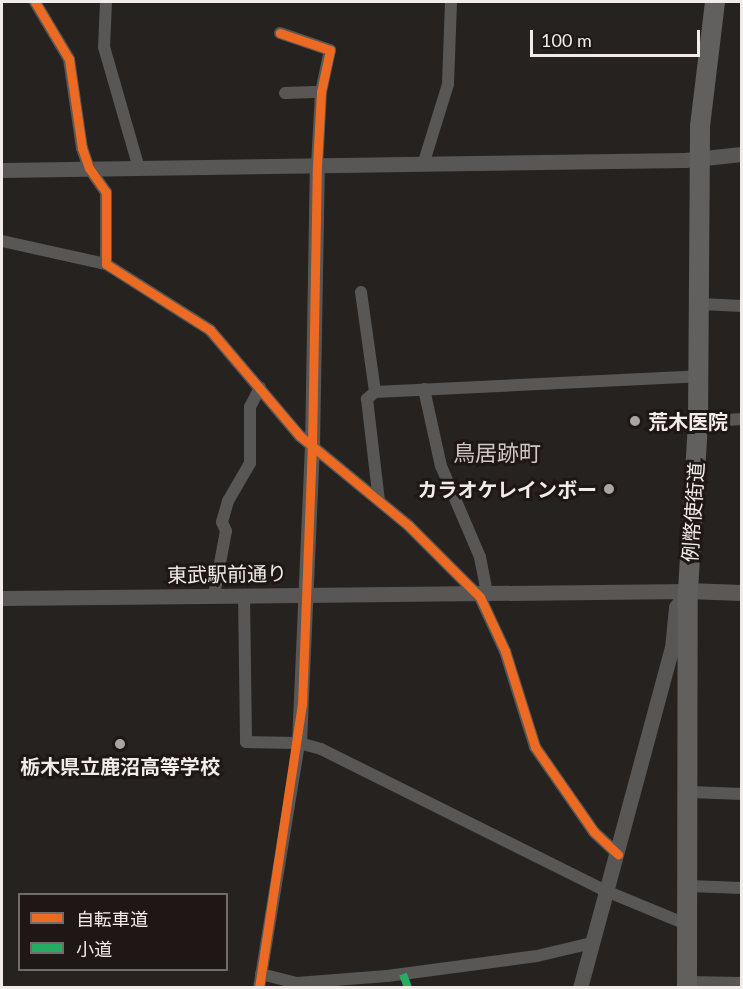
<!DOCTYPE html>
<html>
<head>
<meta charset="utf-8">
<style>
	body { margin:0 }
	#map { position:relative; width:743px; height:989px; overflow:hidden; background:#262220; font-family:Lato,"Noto Sans JP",sans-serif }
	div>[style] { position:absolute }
	.minor>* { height:12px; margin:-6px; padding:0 6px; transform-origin:6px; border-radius:6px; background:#585756 }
	.tertiary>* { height:15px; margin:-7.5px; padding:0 7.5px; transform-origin:7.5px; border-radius:7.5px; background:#585756 }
	.secondary>* { height:16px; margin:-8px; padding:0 8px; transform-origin:8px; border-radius:8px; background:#5b5957 }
	.trunk>* { height:20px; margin:-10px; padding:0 10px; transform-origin:10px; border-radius:10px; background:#61605e }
	.quiet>* { height:8px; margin-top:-4px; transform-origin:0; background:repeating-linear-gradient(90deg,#26ab63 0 15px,transparent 0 23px) }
	.cycleway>* { height:9px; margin:-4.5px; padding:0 4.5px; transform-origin:4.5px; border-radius:4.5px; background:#ed6a23 }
	.dots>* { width:16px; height:16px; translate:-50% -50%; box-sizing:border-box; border:3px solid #1e1715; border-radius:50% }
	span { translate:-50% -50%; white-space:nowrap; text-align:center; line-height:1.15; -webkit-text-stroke:6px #1e1715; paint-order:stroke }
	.poi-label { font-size:20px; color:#f1ecea; font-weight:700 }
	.left { translate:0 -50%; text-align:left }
	.right { translate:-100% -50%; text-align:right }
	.street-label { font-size:20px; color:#f1ecea }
	.quarter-label { font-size:22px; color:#d1c7c3 }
	.frame { position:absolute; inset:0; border:3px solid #f1ecea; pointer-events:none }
	.legend { position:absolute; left:18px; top:893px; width:210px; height:78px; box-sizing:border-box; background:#1e1715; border:2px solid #726c6a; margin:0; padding:8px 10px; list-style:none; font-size:18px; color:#f1ecea }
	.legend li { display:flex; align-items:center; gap:12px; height:30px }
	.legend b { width:30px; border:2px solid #726c6a }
	.scale { position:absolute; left:530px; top:30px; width:170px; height:27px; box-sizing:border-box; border:3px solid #f1ecea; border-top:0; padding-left:8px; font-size:18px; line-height:21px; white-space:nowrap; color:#f1ecea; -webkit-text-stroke:4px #1e1715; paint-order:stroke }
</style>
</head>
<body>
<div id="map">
	<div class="minor">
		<i style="left:35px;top:2px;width:66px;rotate:59.2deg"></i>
		<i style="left:69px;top:59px;width:90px;rotate:81.7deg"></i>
		<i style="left:82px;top:148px;width:21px;rotate:71deg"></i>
		<i style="left:89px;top:168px;width:29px;rotate:55deg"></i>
		<i style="left:106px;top:192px;width:72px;rotate:90deg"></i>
		<i style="left:106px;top:264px;width:123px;rotate:32.4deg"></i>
		<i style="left:210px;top:330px;width:139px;rotate:49.7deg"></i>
		<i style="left:300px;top:436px;width:141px;rotate:39.5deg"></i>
		<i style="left:409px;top:526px;width:100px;rotate:45deg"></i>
		<i style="left:480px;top:597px;width:60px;rotate:65.2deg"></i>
		<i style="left:505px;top:651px;width:101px;rotate:72.6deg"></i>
		<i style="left:535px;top:747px;width:103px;rotate:55.2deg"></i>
		<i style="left:594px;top:832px;width:33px;rotate:43deg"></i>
		<i style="left:106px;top:2px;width:45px;rotate:92.5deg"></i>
		<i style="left:104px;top:47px;width:126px;rotate:73.9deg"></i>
		<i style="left:280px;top:33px;width:53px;rotate:18.8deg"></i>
		<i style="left:330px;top:50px;width:43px;rotate:102.1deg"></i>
		<i style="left:321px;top:92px;width:74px;rotate:93.1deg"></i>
		<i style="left:285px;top:93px;width:36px;rotate:-2deg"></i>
		<i style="left:423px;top:165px;width:85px;rotate:-72.8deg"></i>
		<i style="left:448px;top:84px;width:82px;rotate:-87.9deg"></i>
		<i style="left:2px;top:241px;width:107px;rotate:12.5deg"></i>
		<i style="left:361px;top:292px;width:101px;rotate:82deg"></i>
		<i style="left:375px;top:392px;width:11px;rotate:139deg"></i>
		<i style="left:367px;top:399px;width:103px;rotate:83.3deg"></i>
		<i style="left:701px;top:304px;width:41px;rotate:2.8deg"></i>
		<i style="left:424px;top:389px;width:79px;rotate:77.6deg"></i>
		<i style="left:441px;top:466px;width:99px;rotate:66.8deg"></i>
		<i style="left:480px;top:557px;width:36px;rotate:79deg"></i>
		<i style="left:375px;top:392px;width:324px;rotate:-2.8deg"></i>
		<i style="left:698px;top:422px;width:44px;rotate:-3.9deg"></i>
		<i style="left:214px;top:595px;width:65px;rotate:-79.4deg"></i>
		<i style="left:226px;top:531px;width:10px;rotate:-114deg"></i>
		<i style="left:222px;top:522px;width:22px;rotate:-74deg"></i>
		<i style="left:228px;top:501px;width:44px;rotate:-59.9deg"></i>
		<i style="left:250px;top:463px;width:56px;rotate:-90deg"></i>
		<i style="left:250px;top:407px;width:22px;rotate:-63deg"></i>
		<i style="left:244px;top:595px;width:147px;rotate:89.2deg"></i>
		<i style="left:246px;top:742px;width:53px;rotate:1.1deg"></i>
		<i style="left:299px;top:743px;width:23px;rotate:15deg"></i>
		<i style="left:321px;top:749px;width:318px;rotate:26.5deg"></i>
		<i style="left:606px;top:891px;width:89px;rotate:22.5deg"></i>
		<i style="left:690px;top:792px;width:52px;rotate:2.2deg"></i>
		<i style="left:689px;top:886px;width:53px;rotate:2.2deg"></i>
		<i style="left:261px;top:974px;width:37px;rotate:14deg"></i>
		<i style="left:297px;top:983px;width:90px;rotate:-4.4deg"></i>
		<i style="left:387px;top:976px;width:151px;rotate:-7.6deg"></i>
		<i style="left:537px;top:956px;width:57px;rotate:-13.3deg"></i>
		<i style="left:687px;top:982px;width:55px;rotate:1deg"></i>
		<i style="left:259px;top:988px;width:248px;rotate:-80.7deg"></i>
	</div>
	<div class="tertiary">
		<i style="left:2px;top:170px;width:683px;rotate:-0.84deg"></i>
		<i style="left:685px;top:160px;width:57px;rotate:-6deg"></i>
		<i style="left:2px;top:598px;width:686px;rotate:-0.58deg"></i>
		<i style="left:299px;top:743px;width:297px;rotate:-87.5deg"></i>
		<i style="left:312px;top:446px;width:280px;rotate:-89deg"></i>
		<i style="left:580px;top:988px;width:352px;rotate:-74.9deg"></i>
		<i style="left:672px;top:648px;width:41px;rotate:-84.4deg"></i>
		<i style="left:676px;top:607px;width:20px;rotate:-53deg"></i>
	</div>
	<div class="secondary">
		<i style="left:688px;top:591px;width:54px;rotate:2.1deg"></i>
	</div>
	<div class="trunk">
		<i style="left:687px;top:988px;width:397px;rotate:-89.9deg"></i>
		<i style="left:688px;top:591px;width:169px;rotate:-86.6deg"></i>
		<i style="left:698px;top:422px;width:296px;rotate:-89.6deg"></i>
		<i style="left:700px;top:126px;width:125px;rotate:-83.1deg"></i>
	</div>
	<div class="quiet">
		<i style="left:403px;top:974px;width:15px;rotate:70deg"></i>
	</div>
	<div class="cycleway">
		<i style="left:35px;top:2px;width:66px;rotate:59.2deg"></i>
		<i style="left:69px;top:59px;width:90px;rotate:81.7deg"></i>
		<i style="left:82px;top:148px;width:21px;rotate:71deg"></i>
		<i style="left:89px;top:168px;width:29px;rotate:55deg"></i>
		<i style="left:106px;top:192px;width:72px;rotate:90deg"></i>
		<i style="left:106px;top:264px;width:123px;rotate:32.4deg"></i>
		<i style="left:210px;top:330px;width:139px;rotate:49.7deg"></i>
		<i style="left:300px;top:436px;width:141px;rotate:39.5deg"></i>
		<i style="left:409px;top:526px;width:100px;rotate:45deg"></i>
		<i style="left:480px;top:597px;width:60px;rotate:65.2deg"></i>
		<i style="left:505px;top:651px;width:101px;rotate:72.6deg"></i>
		<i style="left:535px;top:747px;width:103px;rotate:55.2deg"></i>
		<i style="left:594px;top:832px;width:33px;rotate:43deg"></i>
		<i style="left:259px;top:988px;width:287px;rotate:-81.4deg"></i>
		<i style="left:302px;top:704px;width:258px;rotate:-87.8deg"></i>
		<i style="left:312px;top:446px;width:280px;rotate:-89deg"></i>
		<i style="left:317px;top:166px;width:74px;rotate:-86.9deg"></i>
		<i style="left:321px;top:92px;width:43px;rotate:-77.9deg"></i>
		<i style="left:330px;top:50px;width:53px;rotate:-161.2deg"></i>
	</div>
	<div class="dots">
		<i style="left:635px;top:421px;background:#aaa5a3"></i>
		<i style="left:609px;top:489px;background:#aaa5a3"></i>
		<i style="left:120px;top:744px;background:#aaa5a3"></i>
	</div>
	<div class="poi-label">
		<span class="left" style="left:648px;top:421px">荒木医院</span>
		<span class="right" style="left:597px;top:489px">カラオケレインボー</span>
		<span style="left:120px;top:766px">栃木県立鹿沼高等学校</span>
	</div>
	<div class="street-label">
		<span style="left:693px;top:512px;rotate:-86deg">例幣使街道</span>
		<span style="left:227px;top:574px;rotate:-1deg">東武駅前通り</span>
	</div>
	<div class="quarter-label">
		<span style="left:497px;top:453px">鳥居跡町</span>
	</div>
	<div class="frame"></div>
	<ul class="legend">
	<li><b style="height:8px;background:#ed6a23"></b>自転車道</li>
	<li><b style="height:8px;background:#26ab63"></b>小道</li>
	</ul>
	<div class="scale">100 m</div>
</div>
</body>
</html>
